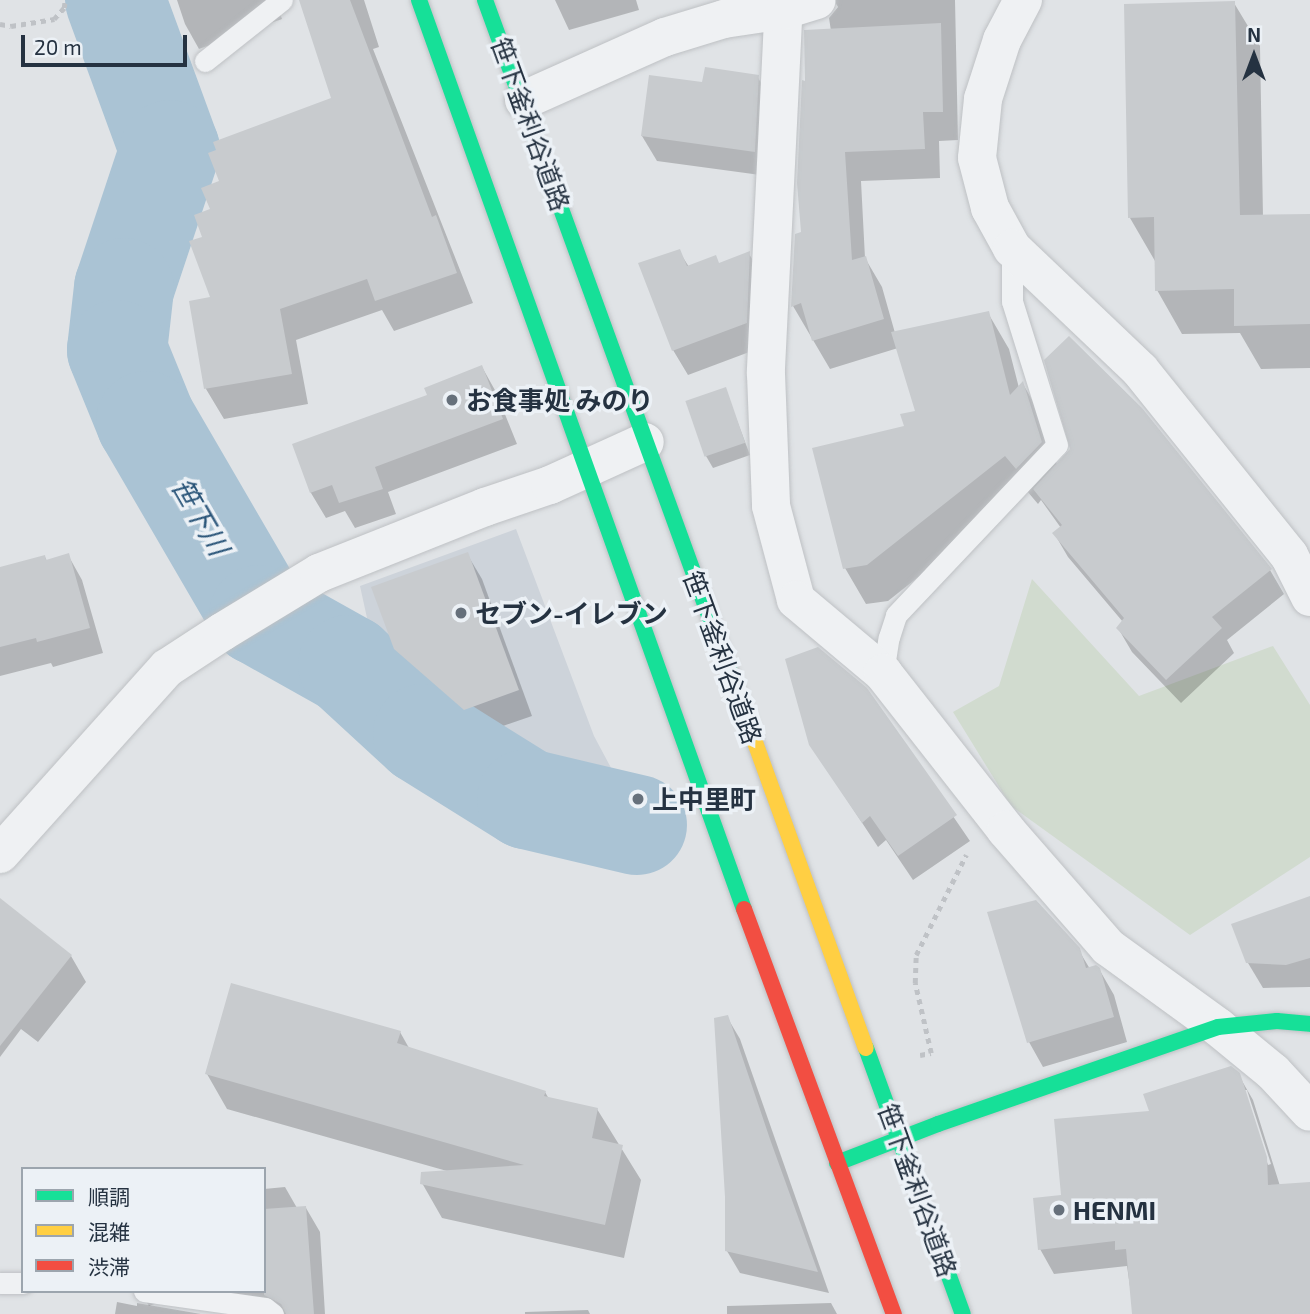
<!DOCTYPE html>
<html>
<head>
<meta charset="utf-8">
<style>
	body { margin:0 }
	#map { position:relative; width:1310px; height:1314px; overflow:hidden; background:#e0e3e6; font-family:"Exo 2","Noto Sans JP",sans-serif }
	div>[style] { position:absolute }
	.built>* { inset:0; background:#cdd3da }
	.green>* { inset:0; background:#d1dbcf }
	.shadow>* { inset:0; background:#0003 }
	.river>* { height:100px; margin:-50px; padding:0 50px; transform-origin:50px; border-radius:50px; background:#aac3d4 }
	.building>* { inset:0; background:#c8cbce; transform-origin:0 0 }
	.path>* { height:4.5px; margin-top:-2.25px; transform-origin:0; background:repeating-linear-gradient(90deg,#bfc2c6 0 5px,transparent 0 10px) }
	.roads { filter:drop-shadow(0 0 2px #bec1c4) drop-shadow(0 0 2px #bec1c4) }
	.lane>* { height:21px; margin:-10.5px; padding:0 10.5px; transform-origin:10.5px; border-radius:10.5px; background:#eff1f3 }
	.street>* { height:38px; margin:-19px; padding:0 19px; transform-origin:19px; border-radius:19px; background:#eff1f3 }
	.fast>* { height:16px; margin:-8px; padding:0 8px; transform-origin:8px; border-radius:8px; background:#16e098 }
	.slow>* { height:16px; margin:-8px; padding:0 8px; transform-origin:8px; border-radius:8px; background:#ffcf43 }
	.jam>* { height:16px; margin:-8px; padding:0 8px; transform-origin:8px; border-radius:8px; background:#f24e42 }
	.dots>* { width:19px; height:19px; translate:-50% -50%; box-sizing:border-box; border:4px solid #ecf1f6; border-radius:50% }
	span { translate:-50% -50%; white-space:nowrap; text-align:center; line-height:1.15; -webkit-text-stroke:7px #ecf1f6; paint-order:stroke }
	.street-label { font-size:26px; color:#253241 }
	.poi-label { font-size:26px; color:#253241; font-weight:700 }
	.left { translate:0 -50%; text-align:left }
	.water-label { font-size:28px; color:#2a5579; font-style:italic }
	.legend { position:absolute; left:21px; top:1167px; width:245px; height:126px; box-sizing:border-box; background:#ecf1f6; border:2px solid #9ca5ae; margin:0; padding:9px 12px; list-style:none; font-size:21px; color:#253241 }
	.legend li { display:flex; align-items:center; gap:14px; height:35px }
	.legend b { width:35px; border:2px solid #9ca5ae }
	.north { position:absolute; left:1219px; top:21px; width:70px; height:70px; -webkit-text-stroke:5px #ecf1f6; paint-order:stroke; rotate:0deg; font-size:19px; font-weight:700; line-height:28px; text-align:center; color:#253241 }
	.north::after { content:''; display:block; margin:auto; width:24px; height:32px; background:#253241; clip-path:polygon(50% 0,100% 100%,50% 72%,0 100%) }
	.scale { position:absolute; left:21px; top:35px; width:166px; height:32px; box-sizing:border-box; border:4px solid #253241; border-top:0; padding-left:9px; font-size:21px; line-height:24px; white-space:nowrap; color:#253241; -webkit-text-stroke:5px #ecf1f6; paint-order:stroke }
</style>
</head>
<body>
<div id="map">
	<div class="built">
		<i style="clip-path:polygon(516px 529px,594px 736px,617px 779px,587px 780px,500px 748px,374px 650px,360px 586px)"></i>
	</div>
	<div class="green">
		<i style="clip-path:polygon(1032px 579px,1139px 696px,1273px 646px,1310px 705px,1310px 857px,1190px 935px,1011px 806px,953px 712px,999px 686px)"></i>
	</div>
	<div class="shadow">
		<i style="clip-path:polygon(177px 0,275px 0,282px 19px,199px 49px,185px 24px)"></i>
		<i style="clip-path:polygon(301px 0,364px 0,379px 47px,373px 49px,473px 303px,394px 331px,382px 310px,296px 340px,308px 404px,224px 419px,206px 389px,191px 302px,212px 298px,212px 210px,221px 182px,333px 99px)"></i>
		<i style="clip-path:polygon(555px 0,636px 0,639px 10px,569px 30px)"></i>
		<i style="clip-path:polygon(834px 0,955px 0,958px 140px,939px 141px,940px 178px,861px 181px,865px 258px,882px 287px,895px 333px,988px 313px,1009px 349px,1019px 388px,1023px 384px,1043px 419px,1057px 465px,1270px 570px,1284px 594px,1227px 640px,1234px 653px,1181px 703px,1132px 652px,1118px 628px,1123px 622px,1068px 557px,1054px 533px,1061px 528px,1041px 500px,1038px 504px,1027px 491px,888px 601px,866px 604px,845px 568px,906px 427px,917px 413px,898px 348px,830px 369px,793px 306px,802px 233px,807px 83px,831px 31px,829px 18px,838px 7px)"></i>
		<i style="clip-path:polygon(1234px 3px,1260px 46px,1263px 217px,1310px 216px,1310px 368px,1261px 369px,1240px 333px,1182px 334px,1157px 290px,1155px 261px,1130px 218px)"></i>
		<i style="clip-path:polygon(757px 76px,772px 102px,768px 176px,657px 161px,642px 136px,704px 84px)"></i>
		<i style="clip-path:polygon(679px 251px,689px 267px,720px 265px,749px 254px,764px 278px,760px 348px,688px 375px,673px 350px)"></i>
		<i style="clip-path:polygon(482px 367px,496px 392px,517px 444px,388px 492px,396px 514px,355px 528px,345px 511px,326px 518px,311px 493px,294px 445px,430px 396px)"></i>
		<i style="clip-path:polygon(725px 389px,750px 455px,713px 468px,706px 456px)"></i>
		<i style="clip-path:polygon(467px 554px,482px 579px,532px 716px,480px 734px,411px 674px,396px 648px)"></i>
		<i style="clip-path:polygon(68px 555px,82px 580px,103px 653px,53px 667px,51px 663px,0 676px,0 569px,45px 557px,47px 561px)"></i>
		<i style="clip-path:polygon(866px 689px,970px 841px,913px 880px,886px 840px,878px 847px,811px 745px)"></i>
		<i style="clip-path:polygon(1310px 897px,1310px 987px,1263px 988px,1248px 963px)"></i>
		<i style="clip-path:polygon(6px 905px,71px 956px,86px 982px,38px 1042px,21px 1029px,0 1057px,0 914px)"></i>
		<i style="clip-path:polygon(1078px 949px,1090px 969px,1099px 969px,1114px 995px,1127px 1042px,1043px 1067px,1029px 1042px)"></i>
		<i style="clip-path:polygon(727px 1017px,740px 1039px,829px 1293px,740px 1273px,727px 1251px)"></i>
		<i style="clip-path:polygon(400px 1032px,409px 1048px,545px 1092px,549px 1099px,597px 1109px,641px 1180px,624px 1258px,442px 1218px,422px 1183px,447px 1171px,227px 1109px,207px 1074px)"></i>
		<i style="clip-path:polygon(evenodd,1238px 1074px,1253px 1100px,1280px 1186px,1310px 1184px,1310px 1314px,1134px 1314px,1127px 1266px,1054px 1274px,1040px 1249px,1063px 1197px,1151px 1113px,1238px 1074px,1243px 1090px,1247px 1090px,1271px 1164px,1268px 1165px,1243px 1090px)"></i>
		<i style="clip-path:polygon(285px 1187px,297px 1208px,306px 1208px,320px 1232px,325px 1314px,247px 1314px,160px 1302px,149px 1306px,140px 1291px,264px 1291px,264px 1189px)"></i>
		<i style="clip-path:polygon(117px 1302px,137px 1306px,137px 1303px,201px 1314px,115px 1314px)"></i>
		<i style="clip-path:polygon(831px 1303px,837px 1314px,727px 1314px,727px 1306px)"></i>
		<i style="clip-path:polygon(588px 1310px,590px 1314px,525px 1314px,525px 1312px)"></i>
	</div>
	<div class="river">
		<i style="left:115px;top:0;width:160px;rotate:69.9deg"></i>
		<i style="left:170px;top:150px;width:145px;rotate:108.4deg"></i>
		<i style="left:124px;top:288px;width:62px;rotate:96.4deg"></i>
		<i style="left:117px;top:350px;width:77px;rotate:67.8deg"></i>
		<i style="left:146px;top:421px;width:225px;rotate:59.8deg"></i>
		<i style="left:259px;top:615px;width:102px;rotate:29.3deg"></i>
		<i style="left:348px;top:665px;width:102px;rotate:42.6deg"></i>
		<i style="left:423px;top:734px;width:123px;rotate:32deg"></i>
		<i style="left:527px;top:799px;width:113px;rotate:13.3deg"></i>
	</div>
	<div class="building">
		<i style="clip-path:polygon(299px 0,350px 0,432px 217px,436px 215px,457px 273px,375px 301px,367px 279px,280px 309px,292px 374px,204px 389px,189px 301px,210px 297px,189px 241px,202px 237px,194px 215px,210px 209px,201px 188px,219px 181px,208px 153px,216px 150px,213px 142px,331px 98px)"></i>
		<i style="clip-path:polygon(1235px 1px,1240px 215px,1310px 214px,1310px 324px,1234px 326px,1234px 289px,1155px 291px,1154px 217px,1128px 218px,1124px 4px)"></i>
		<i style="clip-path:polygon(941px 23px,943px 112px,923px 112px,925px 149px,845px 152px,852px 260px,866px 256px,884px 319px,812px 341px,801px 303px,791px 307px,795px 234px,801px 232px,797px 183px,802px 80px,805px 81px,804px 30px)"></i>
		<i style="clip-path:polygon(705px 67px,759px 75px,755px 152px,641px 136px,649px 75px,702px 82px)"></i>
		<i style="clip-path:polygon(680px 249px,687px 266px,716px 255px,719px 263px,750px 251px,747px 323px,672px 351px,638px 263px)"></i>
		<i style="clip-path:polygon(989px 311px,1010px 395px,1023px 381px,1042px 442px,1016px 469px,1005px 456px,867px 565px,843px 569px,812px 448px,904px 426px,900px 414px,915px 411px,891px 332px)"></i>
		<i style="clip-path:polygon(1069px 336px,1142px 408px,1272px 569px,1212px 617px,1222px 628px,1166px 680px,1116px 628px,1124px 618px,1052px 533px,1062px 525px,1033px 489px,1070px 449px,1044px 360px)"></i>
		<i style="clip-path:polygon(482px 365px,503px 419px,375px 467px,383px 489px,339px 503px,332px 485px,310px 493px,292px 444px,427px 395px,424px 388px)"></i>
		<i style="left:726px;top:387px;width:59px;height:43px;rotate:71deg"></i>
		<i style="clip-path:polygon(468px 552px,519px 690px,464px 710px,394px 649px,371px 587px)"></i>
		<i style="clip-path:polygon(69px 553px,90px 628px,37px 642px,36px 638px,0 647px,0 567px,45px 555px,46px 560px)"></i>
		<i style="clip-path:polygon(818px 647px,867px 688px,957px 815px,898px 856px,870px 816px,862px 823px,809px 745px,785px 659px)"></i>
		<i style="clip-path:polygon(1310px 896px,1310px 958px,1286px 965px,1246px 963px,1231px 924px)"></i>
		<i style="clip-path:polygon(0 898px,72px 955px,0 1046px)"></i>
		<i style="clip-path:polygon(1036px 900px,1080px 948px,1086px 968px,1096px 965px,1100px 968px,1114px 1017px,1027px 1043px,987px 912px)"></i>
		<i style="clip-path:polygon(231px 983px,401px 1031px,397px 1043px,546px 1091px,544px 1096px,598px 1108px,592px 1138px,623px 1145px,605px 1225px,420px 1184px,421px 1172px,524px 1165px,205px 1074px)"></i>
		<i style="clip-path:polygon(728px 1015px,771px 1142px,818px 1272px,725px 1251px,725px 1197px,714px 1018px)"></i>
		<i style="clip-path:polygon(1231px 1066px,1240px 1073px,1267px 1157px,1268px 1185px,1310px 1182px,1310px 1314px,1132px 1314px,1126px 1249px,1115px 1250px,1115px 1241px,1038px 1250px,1033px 1198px,1061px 1195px,1054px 1119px,1149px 1111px,1143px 1094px)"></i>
		<i style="clip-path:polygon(306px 1206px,314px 1314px,286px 1314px,281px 1304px,264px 1295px,264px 1209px)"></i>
	</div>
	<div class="path">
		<i style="left:0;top:24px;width:11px;rotate:10deg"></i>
		<i style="left:11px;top:26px;width:44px;rotate:-9.2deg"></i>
		<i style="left:54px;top:19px;width:15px;rotate:-48deg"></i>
		<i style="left:64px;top:8px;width:8px;rotate:-83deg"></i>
		<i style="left:920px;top:1055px;width:11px;rotate:-10deg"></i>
		<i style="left:931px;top:1053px;width:72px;rotate:-102.9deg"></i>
		<i style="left:915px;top:983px;width:28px;rotate:-88deg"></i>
		<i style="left:916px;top:955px;width:112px;rotate:-63.4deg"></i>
	</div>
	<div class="roads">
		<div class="lane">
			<i style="left:205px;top:61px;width:98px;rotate:-38.4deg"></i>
			<i style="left:883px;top:673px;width:36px;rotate:-81deg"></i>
			<i style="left:889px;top:637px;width:23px;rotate:-72deg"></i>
			<i style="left:896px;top:615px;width:234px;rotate:-46.6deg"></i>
			<i style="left:1057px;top:445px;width:151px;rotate:-107.4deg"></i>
			<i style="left:1012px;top:301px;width:53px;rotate:-90deg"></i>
			<i style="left:0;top:1283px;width:23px"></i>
			<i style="left:144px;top:1291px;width:122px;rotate:8deg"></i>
			<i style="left:265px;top:1308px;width:10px;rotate:37deg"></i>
		</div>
		<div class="street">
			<i style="left:784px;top:0;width:374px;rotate:92.8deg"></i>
			<i style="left:766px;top:374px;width:132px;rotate:87.8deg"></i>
			<i style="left:771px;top:506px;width:97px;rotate:75.1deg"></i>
			<i style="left:796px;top:600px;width:114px;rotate:40deg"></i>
			<i style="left:883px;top:673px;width:199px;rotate:51.9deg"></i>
			<i style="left:1006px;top:830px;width:155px;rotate:48.9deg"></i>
			<i style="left:1108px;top:947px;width:136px;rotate:36deg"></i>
			<i style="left:1218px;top:1027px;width:71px;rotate:39.3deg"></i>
			<i style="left:1273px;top:1072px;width:54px;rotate:47.2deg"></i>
			<i style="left:1023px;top:0;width:45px;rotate:117.7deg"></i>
			<i style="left:1002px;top:40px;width:62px;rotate:107.9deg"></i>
			<i style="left:983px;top:99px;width:59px;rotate:95.8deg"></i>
			<i style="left:977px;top:158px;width:52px;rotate:75.4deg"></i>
			<i style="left:990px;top:208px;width:46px;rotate:61.2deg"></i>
			<i style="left:1012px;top:248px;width:177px;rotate:43.6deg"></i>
			<i style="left:1140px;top:370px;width:238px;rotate:51.2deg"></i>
			<i style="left:1289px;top:555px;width:47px;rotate:63.4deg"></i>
			<i style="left:524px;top:100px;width:154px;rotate:-24.1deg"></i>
			<i style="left:665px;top:37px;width:62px;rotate:-17deg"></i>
			<i style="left:724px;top:19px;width:61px;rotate:-8.5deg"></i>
			<i style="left:784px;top:10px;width:34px;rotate:-17deg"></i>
			<i style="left:0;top:854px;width:250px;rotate:-48.1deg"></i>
			<i style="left:167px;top:668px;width:66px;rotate:-33.2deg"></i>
			<i style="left:222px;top:632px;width:114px;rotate:-31.3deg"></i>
			<i style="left:319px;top:573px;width:179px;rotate:-21.7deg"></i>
			<i style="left:485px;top:507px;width:69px;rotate:-18.7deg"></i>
			<i style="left:550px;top:485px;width:104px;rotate:-24.4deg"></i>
		</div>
		<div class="fast">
			<i style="left:419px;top:0;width:965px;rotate:70.33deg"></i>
			<i style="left:485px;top:0;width:731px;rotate:70deg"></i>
			<i style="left:866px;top:1048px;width:283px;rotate:70deg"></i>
			<i style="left:837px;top:1163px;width:108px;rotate:-21.1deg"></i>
			<i style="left:938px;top:1124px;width:296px;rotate:-19.1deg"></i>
			<i style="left:1218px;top:1027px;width:59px;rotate:-5.8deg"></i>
			<i style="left:1277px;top:1021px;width:33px;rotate:5deg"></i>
		</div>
		<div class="slow">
			<i style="left:735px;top:687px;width:384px;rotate:70.1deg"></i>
		</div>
		<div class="jam">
			<i style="left:744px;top:909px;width:432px;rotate:69.7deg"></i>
		</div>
	</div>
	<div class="dots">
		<i style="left:452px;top:400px;background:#66707b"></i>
		<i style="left:461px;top:613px;background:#66707b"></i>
		<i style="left:638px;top:799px;background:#66707b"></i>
		<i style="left:1059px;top:1210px;background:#66707b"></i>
	</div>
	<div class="street-label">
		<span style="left:531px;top:124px;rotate:70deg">笹下釜利谷道路</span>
		<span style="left:723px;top:657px;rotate:70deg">笹下釜利谷道路</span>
		<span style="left:918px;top:1190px;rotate:70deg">笹下釜利谷道路</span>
	</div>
	<div class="poi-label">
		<span class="left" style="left:466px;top:400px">お食事処 みのり</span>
		<span class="left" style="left:475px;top:613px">セブン-イレブン</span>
		<span class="left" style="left:652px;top:799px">上中里町</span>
		<span class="left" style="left:1073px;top:1210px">HENMI</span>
	</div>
	<div class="water-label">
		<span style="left:201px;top:516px;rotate:60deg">笹下川</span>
	</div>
	<ul class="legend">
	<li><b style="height:9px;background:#16e098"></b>順調</li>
	<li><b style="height:9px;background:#ffcf43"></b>混雑</li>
	<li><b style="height:9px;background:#f24e42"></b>渋滞</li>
	</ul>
	<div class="north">N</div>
	<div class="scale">20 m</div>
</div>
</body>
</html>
